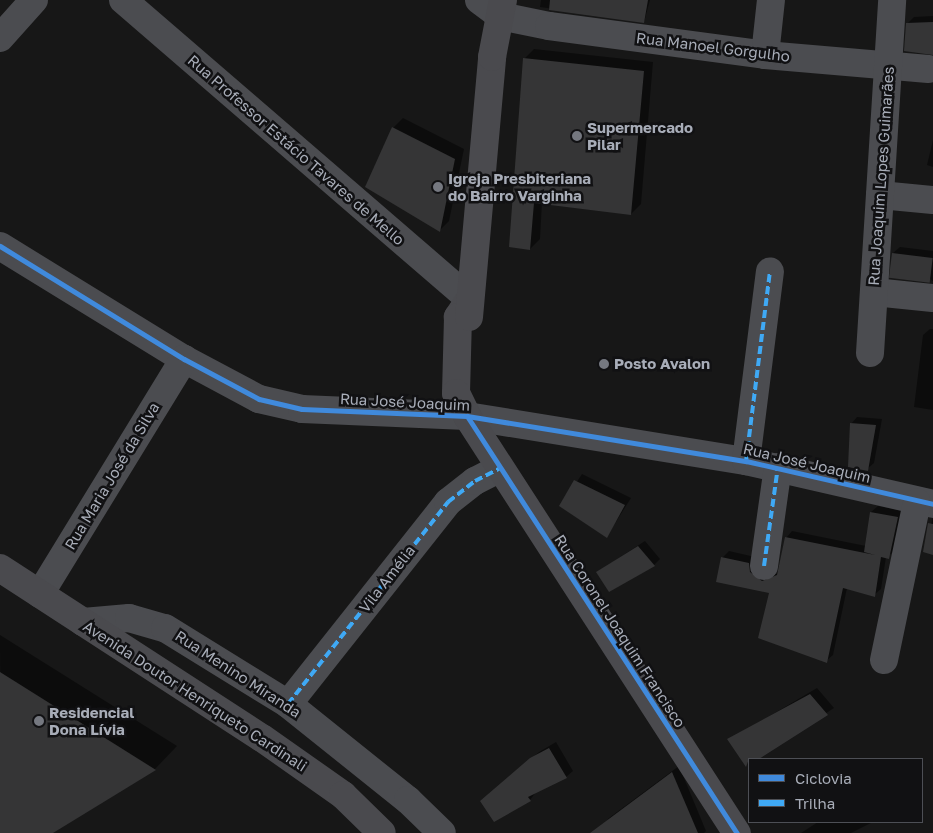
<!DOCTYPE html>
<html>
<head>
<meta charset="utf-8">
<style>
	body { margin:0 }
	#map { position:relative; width:933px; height:833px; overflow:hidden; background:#171717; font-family:"Golos Text",sans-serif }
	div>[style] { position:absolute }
	.shadow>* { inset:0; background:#0007 }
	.building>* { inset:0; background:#353536; transform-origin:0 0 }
	.minor>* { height:28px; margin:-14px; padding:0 14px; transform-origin:14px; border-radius:14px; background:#4b4c50 }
	.secondary>* { height:28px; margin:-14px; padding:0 14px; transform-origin:14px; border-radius:14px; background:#4a4a4e }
	.quiet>* { height:4px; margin-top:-2px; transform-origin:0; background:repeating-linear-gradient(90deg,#3fa9f5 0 8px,transparent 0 12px) }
	.cycleway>* { height:5px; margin:-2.5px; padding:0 2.5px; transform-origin:2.5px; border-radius:2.5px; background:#408adc }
	.dots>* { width:14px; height:14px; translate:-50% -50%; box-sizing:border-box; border:2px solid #111113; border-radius:50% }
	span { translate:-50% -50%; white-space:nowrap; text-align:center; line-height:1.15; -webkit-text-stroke:5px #111113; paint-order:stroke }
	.street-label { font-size:15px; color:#a8adb8 }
	.poi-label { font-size:15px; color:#a8adb8; font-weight:700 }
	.left { translate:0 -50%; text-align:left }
	.legend { position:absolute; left:748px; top:758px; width:175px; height:65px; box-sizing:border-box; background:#111113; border:1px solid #4d4f55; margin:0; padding:6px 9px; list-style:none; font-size:15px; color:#a8adb8 }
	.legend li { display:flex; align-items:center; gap:10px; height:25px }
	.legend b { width:25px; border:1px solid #4d4f55 }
</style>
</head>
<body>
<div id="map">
	<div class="shadow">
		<i style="clip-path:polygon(541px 0,650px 0,644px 22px,540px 7px)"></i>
		<i style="clip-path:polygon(933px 16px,933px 54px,907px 24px,914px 17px)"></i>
		<i style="clip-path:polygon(534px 49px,653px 62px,641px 204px,631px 214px,542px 202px,540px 239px,530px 249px,525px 58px)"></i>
		<i style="clip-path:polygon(403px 118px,464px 149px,449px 221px,440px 230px,393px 128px)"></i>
		<i style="clip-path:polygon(933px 140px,933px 167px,927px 165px)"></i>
		<i style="clip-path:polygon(900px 247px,933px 251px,933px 281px,893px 253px)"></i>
		<i style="clip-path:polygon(930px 329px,933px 329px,933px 410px,914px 407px,923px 335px)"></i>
		<i style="clip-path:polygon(857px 417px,882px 419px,874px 463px,867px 469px,851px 424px)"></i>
		<i style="clip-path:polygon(582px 474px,631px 498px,607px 536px,561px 506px)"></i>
		<i style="clip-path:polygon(878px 506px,904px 511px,895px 551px,886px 557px,881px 589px,874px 595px,847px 588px,833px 655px,826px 661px,771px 592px,722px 558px,729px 551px,755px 557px,760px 572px,777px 574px,786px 538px,792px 531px,866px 546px,871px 512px)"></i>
		<i style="clip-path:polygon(933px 517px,933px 554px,924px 551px)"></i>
		<i style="clip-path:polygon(645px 541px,660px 559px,654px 565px,597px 572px)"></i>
		<i style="clip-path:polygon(0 635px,177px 746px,155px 769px,50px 833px,1px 833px)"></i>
		<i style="clip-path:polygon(817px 688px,834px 708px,756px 759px,749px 759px,746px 766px,729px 740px)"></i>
		<i style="clip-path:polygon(556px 742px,573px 771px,566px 777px,536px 792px,530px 800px,488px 795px,539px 752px)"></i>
		<i style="clip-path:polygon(679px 766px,706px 831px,704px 833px,606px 833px,603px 825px,609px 818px)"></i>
		<i style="clip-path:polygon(818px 822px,873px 822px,851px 833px,801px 833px)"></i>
	</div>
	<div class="building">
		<i style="clip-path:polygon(550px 0,648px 0,644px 23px,549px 10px)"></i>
		<i style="clip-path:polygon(933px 22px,933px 55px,904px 51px,906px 23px)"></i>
		<i style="clip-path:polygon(523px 58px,644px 71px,631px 215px,534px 203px,530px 250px,509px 247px)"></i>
		<i style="clip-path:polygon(392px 127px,455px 159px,440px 232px,365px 187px)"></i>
		<i style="left:892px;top:253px;width:41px;height:25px;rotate:7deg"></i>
		<i style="clip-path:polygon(850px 423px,876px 425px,868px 471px,848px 467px)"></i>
		<i style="clip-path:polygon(574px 480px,625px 505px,607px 538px,559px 506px)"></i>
		<i style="clip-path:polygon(870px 512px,898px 517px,889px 559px,881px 557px,875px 597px,843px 588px,827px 663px,758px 638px,769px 593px,716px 582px,721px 557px,749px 563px,750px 572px,762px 581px,777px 575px,785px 537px,875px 555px,864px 552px)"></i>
		<i style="clip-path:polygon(928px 523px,933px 524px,933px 555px,923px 552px)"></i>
		<i style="clip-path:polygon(638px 546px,655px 566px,609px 592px,596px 572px)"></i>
		<i style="clip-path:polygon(0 672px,156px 770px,53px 833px,0 833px)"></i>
		<i style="clip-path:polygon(810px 694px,828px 715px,759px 759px,749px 759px,746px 767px,727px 739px)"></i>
		<i style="clip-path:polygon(549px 748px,567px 778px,528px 797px,531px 801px,494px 822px,480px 801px,530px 758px)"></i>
		<i style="clip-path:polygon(672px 772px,698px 833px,590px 833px)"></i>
	</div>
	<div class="minor">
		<i style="left:123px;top:0;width:458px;rotate:40.8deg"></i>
		<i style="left:479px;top:0;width:26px;rotate:37deg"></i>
		<i style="left:500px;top:16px;width:50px;rotate:11.5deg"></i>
		<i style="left:549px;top:26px;width:218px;rotate:7.6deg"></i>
		<i style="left:765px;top:55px;width:164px;rotate:4.9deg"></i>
		<i style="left:0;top:38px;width:51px;rotate:-48.2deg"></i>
		<i style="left:765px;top:55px;width:55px;rotate:-83.8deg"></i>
		<i style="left:880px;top:195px;width:53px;rotate:5.4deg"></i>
		<i style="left:0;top:246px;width:216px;rotate:31.6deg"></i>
		<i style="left:184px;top:359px;width:85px;rotate:28.1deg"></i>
		<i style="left:259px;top:399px;width:44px;rotate:13.1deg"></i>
		<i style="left:302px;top:409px;width:165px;rotate:2.4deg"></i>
		<i style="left:467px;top:416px;width:283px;rotate:9.2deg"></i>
		<i style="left:746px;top:461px;width:192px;rotate:12.9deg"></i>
		<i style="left:874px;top:292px;width:59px;rotate:5.8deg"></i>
		<i style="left:870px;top:353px;width:354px;rotate:-86.4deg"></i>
		<i style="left:746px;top:461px;width:191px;rotate:-82.8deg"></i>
		<i style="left:764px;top:566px;width:100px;rotate:-82deg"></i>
		<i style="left:40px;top:594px;width:276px;rotate:-58.5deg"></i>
		<i style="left:83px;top:622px;width:46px;rotate:-5deg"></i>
		<i style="left:129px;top:618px;width:37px;rotate:16deg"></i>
		<i style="left:165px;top:628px;width:145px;rotate:31.7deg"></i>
		<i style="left:288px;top:704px;width:154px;rotate:38.7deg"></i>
		<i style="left:408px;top:800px;width:47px;rotate:44.1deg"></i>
		<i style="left:884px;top:660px;width:161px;rotate:-78.2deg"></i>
		<i style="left:288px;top:704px;width:258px;rotate:-51.6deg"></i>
		<i style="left:448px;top:502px;width:34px;rotate:-38deg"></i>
		<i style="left:475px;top:481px;width:27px;rotate:-27deg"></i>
	</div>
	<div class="secondary">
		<i style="left:470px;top:299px;width:22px;rotate:124deg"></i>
		<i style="left:458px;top:317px;width:76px;rotate:91.5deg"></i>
		<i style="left:456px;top:393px;width:25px;rotate:64deg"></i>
		<i style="left:467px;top:416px;width:497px;rotate:57.1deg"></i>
		<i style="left:469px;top:317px;width:261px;rotate:-84.9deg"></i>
		<i style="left:492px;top:57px;width:58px;rotate:-79.1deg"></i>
		<i style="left:0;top:568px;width:312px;rotate:33deg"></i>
		<i style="left:262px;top:738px;width:99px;rotate:35.1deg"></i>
		<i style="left:343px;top:795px;width:54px;rotate:44.3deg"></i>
	</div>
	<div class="quiet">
		<i style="left:746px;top:461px;width:191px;rotate:-82.8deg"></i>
		<i style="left:764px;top:566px;width:100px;rotate:-82deg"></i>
		<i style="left:288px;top:704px;width:258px;rotate:-51.6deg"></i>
		<i style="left:448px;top:502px;width:34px;rotate:-38deg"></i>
		<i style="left:475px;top:481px;width:27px;rotate:-27deg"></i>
	</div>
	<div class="cycleway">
		<i style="left:0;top:246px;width:216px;rotate:31.6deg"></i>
		<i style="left:184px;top:359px;width:85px;rotate:28.1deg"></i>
		<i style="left:259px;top:399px;width:44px;rotate:13.1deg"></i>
		<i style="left:302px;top:409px;width:165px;rotate:2.4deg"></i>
		<i style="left:467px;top:416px;width:283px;rotate:9.2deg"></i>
		<i style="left:746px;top:461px;width:192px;rotate:12.9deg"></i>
		<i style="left:467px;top:416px;width:497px;rotate:57.1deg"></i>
	</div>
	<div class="dots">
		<i style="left:577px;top:136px;background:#757880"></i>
		<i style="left:438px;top:187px;background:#757880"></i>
		<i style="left:604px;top:364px;background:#757880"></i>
		<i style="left:39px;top:721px;background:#757880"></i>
	</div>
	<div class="street-label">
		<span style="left:713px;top:47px;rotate:7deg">Rua Manoel Gorgulho</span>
		<span style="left:296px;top:150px;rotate:41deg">Rua Professor Estácio Tavares de Mello</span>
		<span style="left:881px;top:176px;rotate:-86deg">Rua Joaquim Lopes Guimarães</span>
		<span style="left:405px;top:402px;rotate:3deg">Rua José Joaquim</span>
		<span style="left:807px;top:463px;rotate:13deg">Rua José Joaquim</span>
		<span style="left:112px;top:476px;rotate:-59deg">Rua Maria José da Silva</span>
		<span style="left:387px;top:579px;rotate:-52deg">Vila Amélia</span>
		<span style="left:620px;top:631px;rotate:57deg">Rua Coronel Joaquim Francisco</span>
		<span style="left:238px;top:674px;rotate:33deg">Rua Menino Miranda</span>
		<span style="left:195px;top:696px;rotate:33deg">Avenida Doutor Henriqueto Cardinali</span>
	</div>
	<div class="poi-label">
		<span class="left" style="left:587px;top:136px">Supermercado<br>Pilar</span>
		<span class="left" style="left:448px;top:187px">Igreja Presbiteriana<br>do Bairro Varginha</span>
		<span class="left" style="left:614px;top:364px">Posto Avalon</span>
		<span class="left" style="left:49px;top:721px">Residencial<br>Dona Lívia</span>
	</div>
	<ul class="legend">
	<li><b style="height:6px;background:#408adc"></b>Ciclovia</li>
	<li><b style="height:6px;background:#3fa9f5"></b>Trilha</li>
	</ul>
</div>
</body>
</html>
